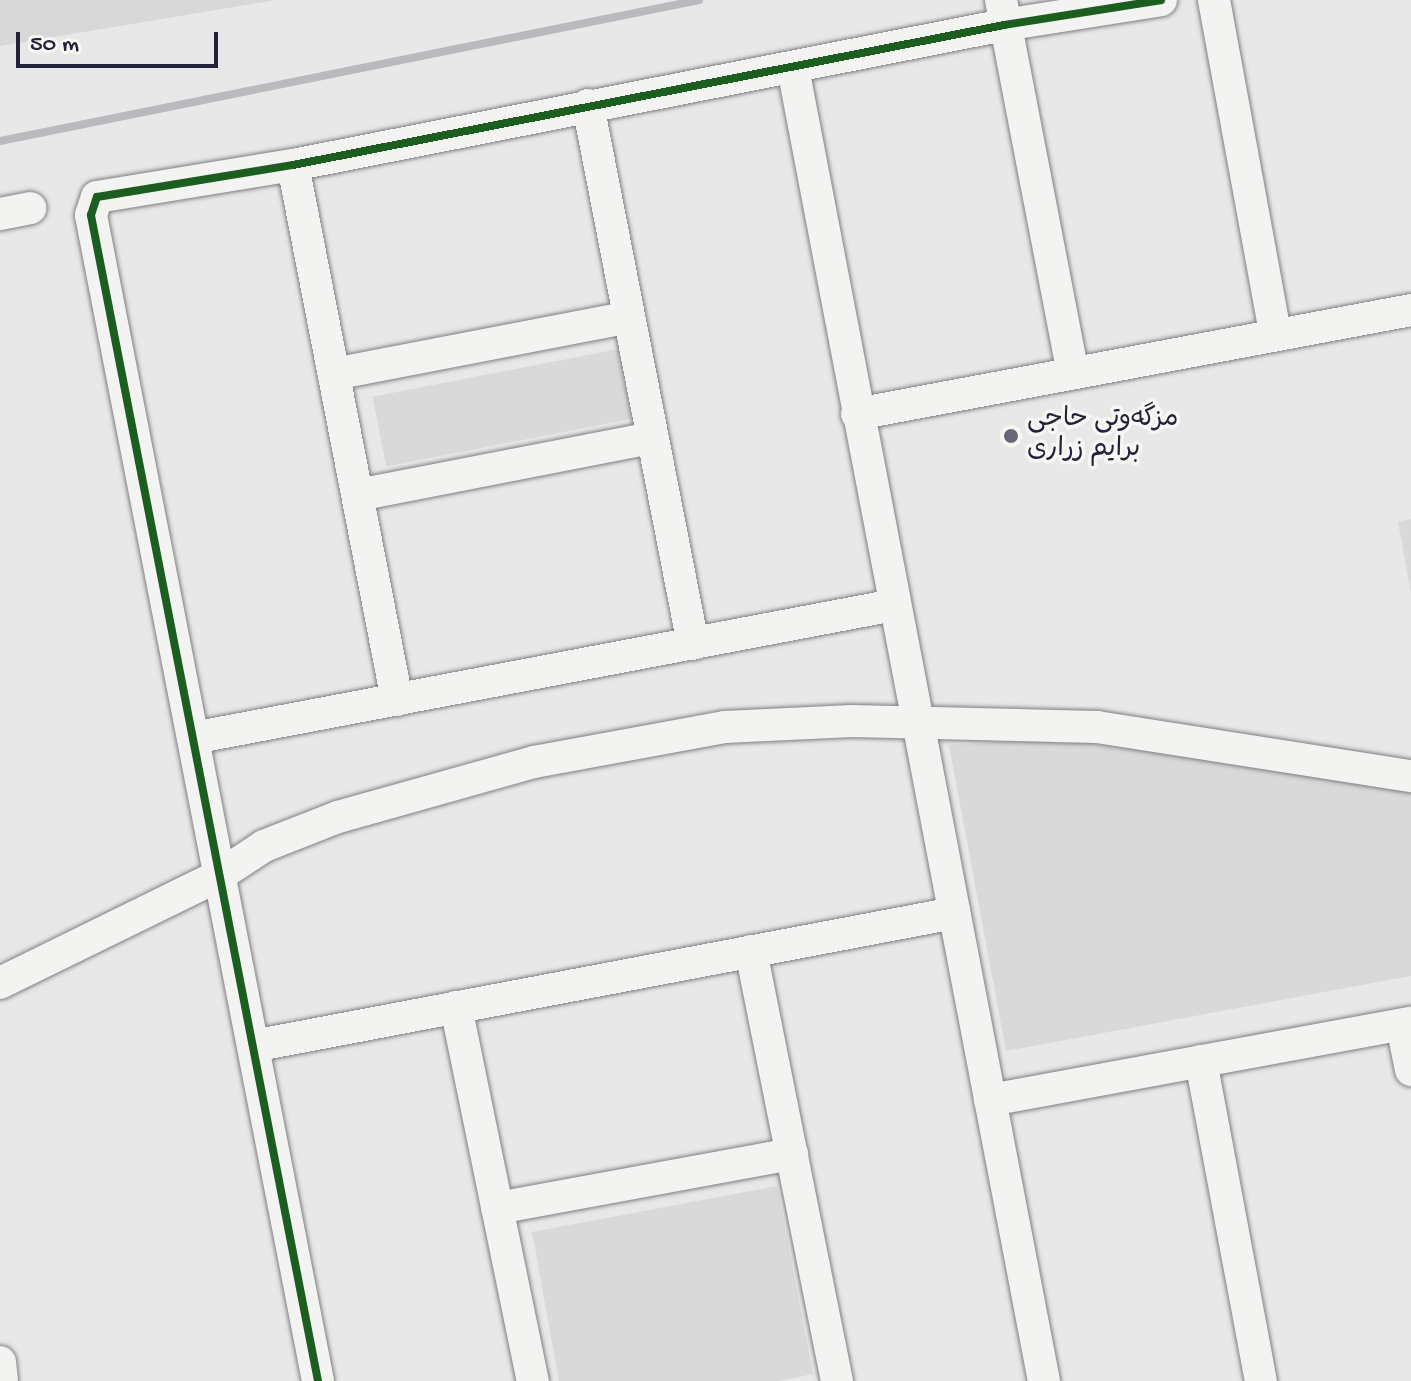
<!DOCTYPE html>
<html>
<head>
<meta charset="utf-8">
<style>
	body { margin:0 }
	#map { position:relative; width:1411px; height:1381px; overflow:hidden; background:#e8e8e8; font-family:"Gochi Hand","Playpen Sans Arabic",sans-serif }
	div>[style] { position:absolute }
	.built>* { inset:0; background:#d8d8d9 }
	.green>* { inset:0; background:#d9d9da; transform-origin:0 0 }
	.stream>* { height:8px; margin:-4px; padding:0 4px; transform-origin:4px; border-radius:4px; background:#b9b9be }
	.roads { filter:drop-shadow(0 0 2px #808084) drop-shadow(0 0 2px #808084) }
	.minor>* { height:32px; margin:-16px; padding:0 16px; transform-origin:16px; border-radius:16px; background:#f3f3f1 }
	.cycleway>* { height:8px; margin:-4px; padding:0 4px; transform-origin:4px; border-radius:4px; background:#1b5e20 }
	.dots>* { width:22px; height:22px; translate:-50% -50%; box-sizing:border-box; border:4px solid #f6f6f2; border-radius:50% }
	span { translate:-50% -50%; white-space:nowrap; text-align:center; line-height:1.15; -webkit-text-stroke:7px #f6f6f2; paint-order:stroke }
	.poi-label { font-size:26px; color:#22223b }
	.left { translate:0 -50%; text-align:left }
	.scale { position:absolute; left:16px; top:32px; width:202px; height:36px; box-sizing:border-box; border:4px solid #22223b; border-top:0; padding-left:10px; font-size:24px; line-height:28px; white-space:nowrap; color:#22223b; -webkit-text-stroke:6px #f6f6f2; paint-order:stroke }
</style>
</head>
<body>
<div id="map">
	<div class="built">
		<i style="clip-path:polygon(0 0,276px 0,0 46px)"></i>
	</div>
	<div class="green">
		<i style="left:618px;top:349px;width:71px;height:250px;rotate:79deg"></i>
		<i style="clip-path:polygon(1411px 519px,1411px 593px,1398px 522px)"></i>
		<i style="clip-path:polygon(1057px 739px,1411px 787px,1411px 976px,1006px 1051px,949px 745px)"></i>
		<i style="clip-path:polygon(777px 1186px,813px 1374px,778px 1381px,559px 1381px,532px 1232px)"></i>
	</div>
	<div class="stream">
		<i style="left:0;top:141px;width:713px;rotate:-11.4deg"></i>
	</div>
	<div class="roads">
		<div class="minor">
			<i style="left:1001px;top:0;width:380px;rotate:79.1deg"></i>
			<i style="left:1214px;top:0;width:340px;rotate:79.6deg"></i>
			<i style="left:793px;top:68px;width:1337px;rotate:79.18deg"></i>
			<i style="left:588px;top:105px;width:549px;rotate:78.98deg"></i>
			<i style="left:293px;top:165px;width:545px;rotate:79deg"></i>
			<i style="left:0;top:214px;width:31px;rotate:-11deg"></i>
			<i style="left:334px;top:374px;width:300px;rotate:-10.9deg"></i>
			<i style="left:857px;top:414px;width:564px;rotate:-10.63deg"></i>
			<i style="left:358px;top:495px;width:299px;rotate:-11deg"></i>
			<i style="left:193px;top:738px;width:714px;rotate:-10.74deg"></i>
			<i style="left:751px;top:951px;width:439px;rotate:78.7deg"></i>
			<i style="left:0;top:983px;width:245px;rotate:-26.1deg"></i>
			<i style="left:220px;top:875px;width:53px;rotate:-33.4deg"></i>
			<i style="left:264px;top:846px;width:79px;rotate:-21.4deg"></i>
			<i style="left:338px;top:817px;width:204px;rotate:-15.7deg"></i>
			<i style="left:534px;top:762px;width:194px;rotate:-10.4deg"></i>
			<i style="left:725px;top:727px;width:127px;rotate:-2.7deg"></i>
			<i style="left:852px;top:721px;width:245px;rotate:1.4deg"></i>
			<i style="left:1097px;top:727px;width:318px;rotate:8.9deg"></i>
			<i style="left:456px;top:1007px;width:382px;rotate:78.4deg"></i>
			<i style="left:1402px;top:1025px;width:46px;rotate:78.7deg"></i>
			<i style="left:253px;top:1046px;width:714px;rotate:-10.74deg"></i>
			<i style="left:1201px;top:1061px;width:326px;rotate:79.4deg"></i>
			<i style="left:990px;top:1100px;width:428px;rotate:-10.4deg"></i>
			<i style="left:497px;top:1208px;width:300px;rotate:-10.4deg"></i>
			<i style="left:0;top:1362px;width:19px;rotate:84deg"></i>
			<i style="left:318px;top:1381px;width:1188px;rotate:-101.02deg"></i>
			<i style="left:91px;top:215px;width:19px;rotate:-72deg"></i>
			<i style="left:97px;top:197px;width:199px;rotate:-9.3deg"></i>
			<i style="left:293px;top:165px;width:725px;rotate:-11.14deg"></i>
			<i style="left:1004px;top:25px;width:159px;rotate:-9deg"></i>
		</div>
	</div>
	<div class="cycleway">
		<i style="left:318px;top:1381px;width:1188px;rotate:-101.02deg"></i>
		<i style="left:91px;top:215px;width:19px;rotate:-72deg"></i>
		<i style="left:97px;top:197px;width:199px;rotate:-9.3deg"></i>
		<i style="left:293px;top:165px;width:725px;rotate:-11.14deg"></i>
		<i style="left:1004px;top:25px;width:159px;rotate:-9deg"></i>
	</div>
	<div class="dots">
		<i style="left:1011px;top:436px;background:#676778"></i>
	</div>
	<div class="poi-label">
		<span class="left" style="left:1027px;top:436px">مزگەوتی حاجی<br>برایم زراری</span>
	</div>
	<div class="scale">50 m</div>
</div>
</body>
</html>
